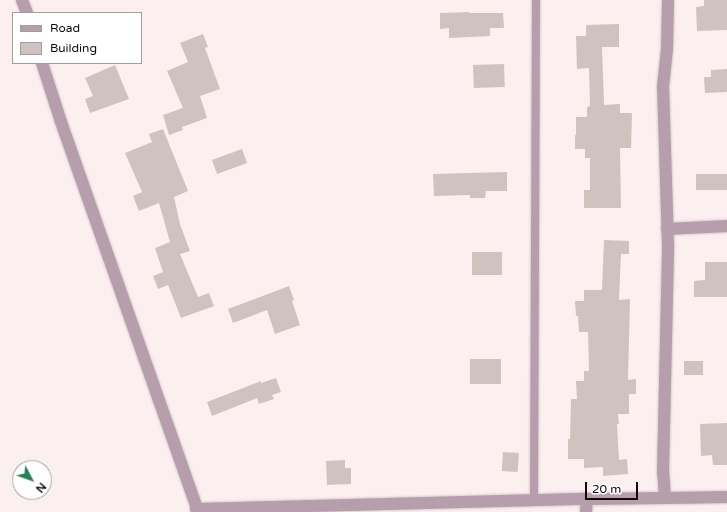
<!DOCTYPE html>
<html>
<head>
<meta charset="utf-8">
<style>
	body { margin:0 }
	#map { position:relative; width:727px; height:512px; overflow:hidden; background:#fceff0; font-family:"Varela Round",sans-serif }
	div>[style] { position:absolute }
	.building>* { inset:0; background:#cfc3bf; transform-origin:0 0 }
	.roads { filter:drop-shadow(0 0 1px #d6cacb) drop-shadow(0 0 1px #d6cacb) }
	.lane>* { height:8px; margin:-4px; padding:0 4px; transform-origin:4px; border-radius:4px; background:#b69eac }
	.street>* { height:12px; margin:-6px; padding:0 6px; transform-origin:6px; border-radius:6px; background:#b69eac }
	span { translate:-50% -50%; white-space:nowrap; text-align:center; line-height:1.15; -webkit-text-stroke:4px #fff; paint-order:stroke }
	.legend { position:absolute; left:12px; top:12px; width:130px; height:52px; box-sizing:border-box; background:#fff; border:1px solid #9f9d9d; margin:0; padding:5px 7px; list-style:none; font-size:12px; color:#0e0a0b }
	.legend li { display:flex; align-items:center; gap:8px; height:20px }
	.legend b { width:20px; border:1px solid #9f9d9d }
	.north { position:absolute; left:12px; top:460px; width:40px; height:40px; box-sizing:border-box; background:#fff; border:1px solid #9f9d9d; border-radius:50%; rotate:131deg; font-size:11px; font-weight:700; line-height:16px; text-align:center; color:#0e0a0b }
	.north::after { content:''; display:block; margin:auto; width:14px; height:18px; background:#288054; clip-path:polygon(50% 0,100% 100%,50% 72%,0 100%) }
	.scale { position:absolute; left:585px; top:482px; width:53px; height:18px; box-sizing:border-box; border:2px solid #0e0a0b; border-top:0; padding-left:5px; font-size:12px; line-height:14px; white-space:nowrap; color:#0e0a0b; -webkit-text-stroke:3px #fff; paint-order:stroke }
</style>
</head>
<body>
<div id="map">
	<div class="building">
		<i style="clip-path:polygon(704px 0,727px 0,727px 30px,697px 31px,696px 7px,704px 6px)"></i>
		<i style="clip-path:polygon(469px 12px,470px 13px,503px 13px,504px 28px,490px 28px,490px 36px,449px 38px,449px 28px,440px 29px,440px 13px)"></i>
		<i style="clip-path:polygon(619px 24px,619px 47px,602px 47px,604px 105px,620px 104px,620px 113px,632px 113px,631px 148px,620px 148px,621px 208px,584px 208px,584px 190px,590px 190px,590px 158px,585px 158px,585px 149px,575px 149px,575px 135px,576px 135px,576px 117px,587px 117px,587px 107px,590px 106px,589px 68px,577px 69px,576px 36px,586px 36px,586px 25px)"></i>
		<i style="clip-path:polygon(203px 34px,208px 47px,205px 48px,220px 89px,200px 96px,207px 118px,182px 127px,183px 130px,169px 135px,163px 115px,183px 108px,167px 71px,188px 62px,180px 43px)"></i>
		<i style="left:504px;top:64px;width:23px;height:31px;rotate:88deg"></i>
		<i style="clip-path:polygon(115px 65px,129px 99px,90px 113px,85px 99px,93px 96px,85px 78px)"></i>
		<i style="clip-path:polygon(727px 69px,727px 92px,705px 93px,704px 77px,711px 77px,711px 70px)"></i>
		<i style="clip-path:polygon(163px 129px,188px 191px,174px 197px,180px 224px,190px 251px,180px 254px,198px 297px,209px 293px,214px 306px,181px 318px,168px 285px,158px 289px,153px 276px,163px 272px,155px 248px,170px 242px,159px 203px,139px 211px,133px 196px,142px 192px,125px 153px,152px 142px,149px 134px)"></i>
		<i style="left:242px;top:149px;width:15px;height:32px;rotate:70deg"></i>
		<i style="clip-path:polygon(507px 172px,507px 191px,486px 191px,485px 198px,470px 198px,470px 195px,434px 196px,433px 174px)"></i>
		<i style="left:696px;top:174px;width:31px;height:16px"></i>
		<i style="clip-path:polygon(604px 240px,629px 241px,629px 254px,621px 254px,619px 300px,630px 299px,628px 380px,636px 379px,636px 394px,629px 394px,629px 414px,618px 414px,619px 424px,617px 424px,619px 460px,627px 459px,628px 474px,603px 476px,603px 467px,584px 468px,584px 459px,568px 459px,568px 439px,570px 439px,571px 399px,577px 399px,576px 381px,584px 381px,584px 371px,589px 371px,588px 332px,579px 332px,578px 316px,576px 316px,575px 301px,584px 301px,584px 290px,602px 290px)"></i>
		<i style="left:472px;top:252px;width:30px;height:23px"></i>
		<i style="clip-path:polygon(705px 262px,727px 262px,727px 297px,694px 297px,694px 281px,705px 280px)"></i>
		<i style="clip-path:polygon(289px 286px,294px 300px,292px 301px,300px 325px,275px 334px,267px 310px,233px 323px,228px 309px)"></i>
		<i style="left:470px;top:359px;width:31px;height:25px"></i>
		<i style="left:703px;top:361px;width:14px;height:19px;rotate:90deg"></i>
		<i style="clip-path:polygon(276px 378px,281px 392px,272px 395px,274px 399px,259px 404px,257px 398px,212px 416px,207px 402px,261px 381px,261px 383px)"></i>
		<i style="clip-path:polygon(727px 423px,727px 465px,713px 465px,712px 455px,701px 456px,700px 424px)"></i>
		<i style="left:503px;top:452px;width:16px;height:19px;rotate:4deg"></i>
		<i style="clip-path:polygon(345px 460px,345px 468px,351px 468px,351px 484px,327px 485px,326px 461px)"></i>
	</div>
	<div class="roads">
		<div class="lane">
			<i style="left:534px;top:500px;width:500px;rotate:-89.77deg"></i>
		</div>
		<div class="street">
			<i style="left:22px;top:0;width:14px;rotate:69deg"></i>
			<i style="left:42px;top:63px;width:62px;rotate:72.1deg"></i>
			<i style="left:61px;top:122px;width:413px;rotate:70.6deg"></i>
			<i style="left:667px;top:229px;width:60px;rotate:-2.9deg"></i>
			<i style="left:665px;top:498px;width:62px;rotate:-0.9deg"></i>
			<i style="left:196px;top:509px;width:391px;rotate:-1.5deg"></i>
			<i style="left:586px;top:512px;width:13px;rotate:-86deg"></i>
			<i style="left:587px;top:499px;width:78px;rotate:-0.7deg"></i>
			<i style="left:665px;top:498px;width:26px;rotate:-94deg"></i>
			<i style="left:663px;top:472px;width:228px;rotate:-88.7deg"></i>
			<i style="left:668px;top:244px;width:157px;rotate:-91.8deg"></i>
			<i style="left:663px;top:87px;width:38px;rotate:-84deg"></i>
			<i style="left:667px;top:49px;width:49px;rotate:-88.8deg"></i>
		</div>
	</div>
	<ul class="legend">
	<li><b style="height:5px;background:#b69eac"></b>Road</li>
	<li><b style="height:11px;background:#cfc3bf"></b>Building</li>
	</ul>
	<div class="north">N</div>
	<div class="scale">20 m</div>
</div>
</body>
</html>
